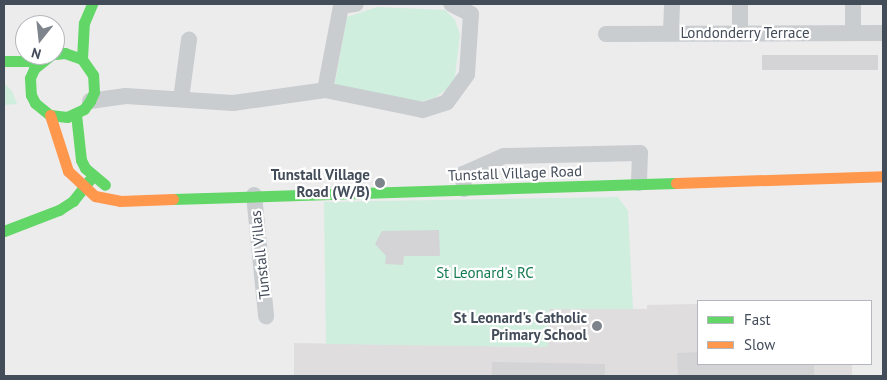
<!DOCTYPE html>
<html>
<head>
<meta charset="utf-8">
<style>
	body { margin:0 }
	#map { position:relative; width:887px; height:380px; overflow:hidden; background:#edecec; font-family:"PT Sans",sans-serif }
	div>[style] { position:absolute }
	.education>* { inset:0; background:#dfddde }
	.green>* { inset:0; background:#cfeede }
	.building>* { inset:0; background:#d4d4d7; transform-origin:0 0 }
	.street>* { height:16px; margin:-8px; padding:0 8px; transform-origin:8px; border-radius:8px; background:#c9cdd0 }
	.fast>* { height:11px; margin:-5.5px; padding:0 5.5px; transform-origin:5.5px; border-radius:5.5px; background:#63d668 }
	.slow>* { height:11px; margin:-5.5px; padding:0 5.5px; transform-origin:5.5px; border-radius:5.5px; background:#ff974d }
	.dots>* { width:14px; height:14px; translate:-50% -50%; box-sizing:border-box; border:2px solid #fff; border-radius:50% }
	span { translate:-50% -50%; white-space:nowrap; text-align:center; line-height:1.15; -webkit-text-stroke:4.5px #fff; paint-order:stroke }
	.street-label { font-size:15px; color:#434c59 }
	.poi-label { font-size:15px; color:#434c59; font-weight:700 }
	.right { translate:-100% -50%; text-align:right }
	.park-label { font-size:15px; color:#147a51 }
	.frame { position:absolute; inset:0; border:5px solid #434c59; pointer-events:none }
	.legend { position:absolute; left:697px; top:300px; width:175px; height:65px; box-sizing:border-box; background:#fff; border:1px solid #b4b7bd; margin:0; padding:6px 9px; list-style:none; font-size:15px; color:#434c59 }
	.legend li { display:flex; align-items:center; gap:10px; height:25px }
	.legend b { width:25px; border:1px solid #b4b7bd }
	.north { position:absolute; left:15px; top:15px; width:50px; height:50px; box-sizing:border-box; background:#fff; border:1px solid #b4b7bd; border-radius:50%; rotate:196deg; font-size:14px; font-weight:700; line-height:20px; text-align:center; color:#434c59 }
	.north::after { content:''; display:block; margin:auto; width:18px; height:22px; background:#7e848c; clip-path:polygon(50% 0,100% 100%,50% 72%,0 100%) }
</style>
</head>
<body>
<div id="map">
	<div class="education">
		<i style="clip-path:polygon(698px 304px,698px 364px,852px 364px,852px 376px,294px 376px,294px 343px,547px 347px,549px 309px,647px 309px,647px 305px)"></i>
	</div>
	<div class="green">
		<i style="clip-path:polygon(377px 7px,445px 10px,455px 20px,460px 35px,454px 84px,436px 97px,417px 103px,334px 88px,347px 17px)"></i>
		<i style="clip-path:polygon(4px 83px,12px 91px,17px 104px,4px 105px)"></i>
		<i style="clip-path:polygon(618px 197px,628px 211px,633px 309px,549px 309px,548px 347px,326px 344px,324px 202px)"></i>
	</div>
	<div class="building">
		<i style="left:762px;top:55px;width:116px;height:15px"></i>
		<i style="clip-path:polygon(439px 230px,440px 256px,404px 256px,403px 265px,385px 264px,386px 256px,375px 244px,382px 231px)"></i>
		<i style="clip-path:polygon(698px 352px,698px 364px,814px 364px,814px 376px,678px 376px,677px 353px)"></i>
		<i style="left:492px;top:362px;width:113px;height:14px;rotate:1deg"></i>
	</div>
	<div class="street">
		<i style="left:740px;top:4px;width:29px;rotate:90deg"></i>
		<i style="left:853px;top:4px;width:29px;rotate:90deg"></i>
		<i style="left:671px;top:33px;width:29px;rotate:-88deg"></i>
		<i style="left:606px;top:34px;width:277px;rotate:-0.2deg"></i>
		<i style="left:325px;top:90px;width:86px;rotate:-79.2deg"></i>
		<i style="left:341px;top:6px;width:15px;rotate:-8deg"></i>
		<i style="left:181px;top:99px;width:60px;rotate:-82.3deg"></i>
		<i style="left:90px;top:101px;width:36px;rotate:-8deg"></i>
		<i style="left:126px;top:96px;width:107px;rotate:3.7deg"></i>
		<i style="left:233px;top:103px;width:93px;rotate:-8deg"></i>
		<i style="left:325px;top:90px;width:100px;rotate:11.5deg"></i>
		<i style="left:423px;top:110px;width:25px;rotate:-18deg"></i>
		<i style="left:447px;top:102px;width:34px;rotate:-54deg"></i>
		<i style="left:467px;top:74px;width:60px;rotate:-86.2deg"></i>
		<i style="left:471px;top:14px;width:22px;rotate:-153deg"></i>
		<i style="left:464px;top:189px;width:15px;rotate:-94deg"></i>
		<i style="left:463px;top:174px;width:45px;rotate:-23.7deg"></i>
		<i style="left:504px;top:156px;width:136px;rotate:-1.3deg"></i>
		<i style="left:640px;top:153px;width:30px;rotate:92deg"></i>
		<i style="left:254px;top:195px;width:122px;rotate:84.3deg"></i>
	</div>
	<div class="fast">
		<i style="left:51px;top:55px;width:22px;rotate:141deg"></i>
		<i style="left:34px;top:69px;width:10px;rotate:114deg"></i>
		<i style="left:30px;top:78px;width:17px;rotate:87deg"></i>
		<i style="left:31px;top:95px;width:9px;rotate:63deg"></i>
		<i style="left:35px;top:103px;width:19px;rotate:39deg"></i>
		<i style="left:50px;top:115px;width:17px;rotate:7deg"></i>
		<i style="left:67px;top:117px;width:19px;rotate:-25deg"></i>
		<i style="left:84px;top:109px;width:10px;rotate:-53deg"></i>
		<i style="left:90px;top:101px;width:10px;rotate:-66deg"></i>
		<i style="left:94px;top:92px;width:17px;rotate:-93deg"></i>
		<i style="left:93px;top:75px;width:19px;rotate:-125deg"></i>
		<i style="left:82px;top:59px;width:18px;rotate:-161deg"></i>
		<i style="left:65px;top:53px;width:10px;rotate:174deg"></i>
		<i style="left:82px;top:59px;width:36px;rotate:-87deg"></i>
		<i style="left:84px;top:23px;width:21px;rotate:-67deg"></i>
		<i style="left:4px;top:61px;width:36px"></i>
		<i style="left:76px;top:114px;width:46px;rotate:83.8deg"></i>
		<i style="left:81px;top:160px;width:9px;rotate:63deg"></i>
		<i style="left:85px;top:168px;width:26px;rotate:40deg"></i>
		<i style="left:173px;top:199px;width:503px;rotate:-1.82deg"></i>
		<i style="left:4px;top:231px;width:59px;rotate:-20.9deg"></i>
		<i style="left:59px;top:210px;width:17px;rotate:-33deg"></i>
		<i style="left:73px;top:201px;width:31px;rotate:-52deg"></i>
	</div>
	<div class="slow">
		<i style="left:50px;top:115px;width:59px;rotate:72.2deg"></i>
		<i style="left:68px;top:171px;width:37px;rotate:43deg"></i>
		<i style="left:95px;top:196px;width:25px;rotate:11deg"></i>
		<i style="left:120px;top:201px;width:53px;rotate:-2.2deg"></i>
		<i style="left:676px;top:183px;width:207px;rotate:-1.9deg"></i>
	</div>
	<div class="dots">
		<i style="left:380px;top:183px;background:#7e848c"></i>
		<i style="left:597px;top:326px;background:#7e848c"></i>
	</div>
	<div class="street-label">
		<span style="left:745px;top:33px">Londonderry Terrace</span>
		<span style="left:515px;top:173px;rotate:-2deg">Tunstall Village Road</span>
		<span style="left:260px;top:255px;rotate:-96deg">Tunstall Villas</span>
	</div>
	<div class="poi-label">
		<span class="right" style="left:370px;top:183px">Tunstall Village<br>Road (W/B)</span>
		<span class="right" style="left:587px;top:326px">St Leonard's Catholic<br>Primary School</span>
	</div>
	<div class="park-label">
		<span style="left:485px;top:273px">St Leonard's RC</span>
	</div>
	<div class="frame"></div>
	<ul class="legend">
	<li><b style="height:6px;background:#63d668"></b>Fast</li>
	<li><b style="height:6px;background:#ff974d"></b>Slow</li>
	</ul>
	<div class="north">N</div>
</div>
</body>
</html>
